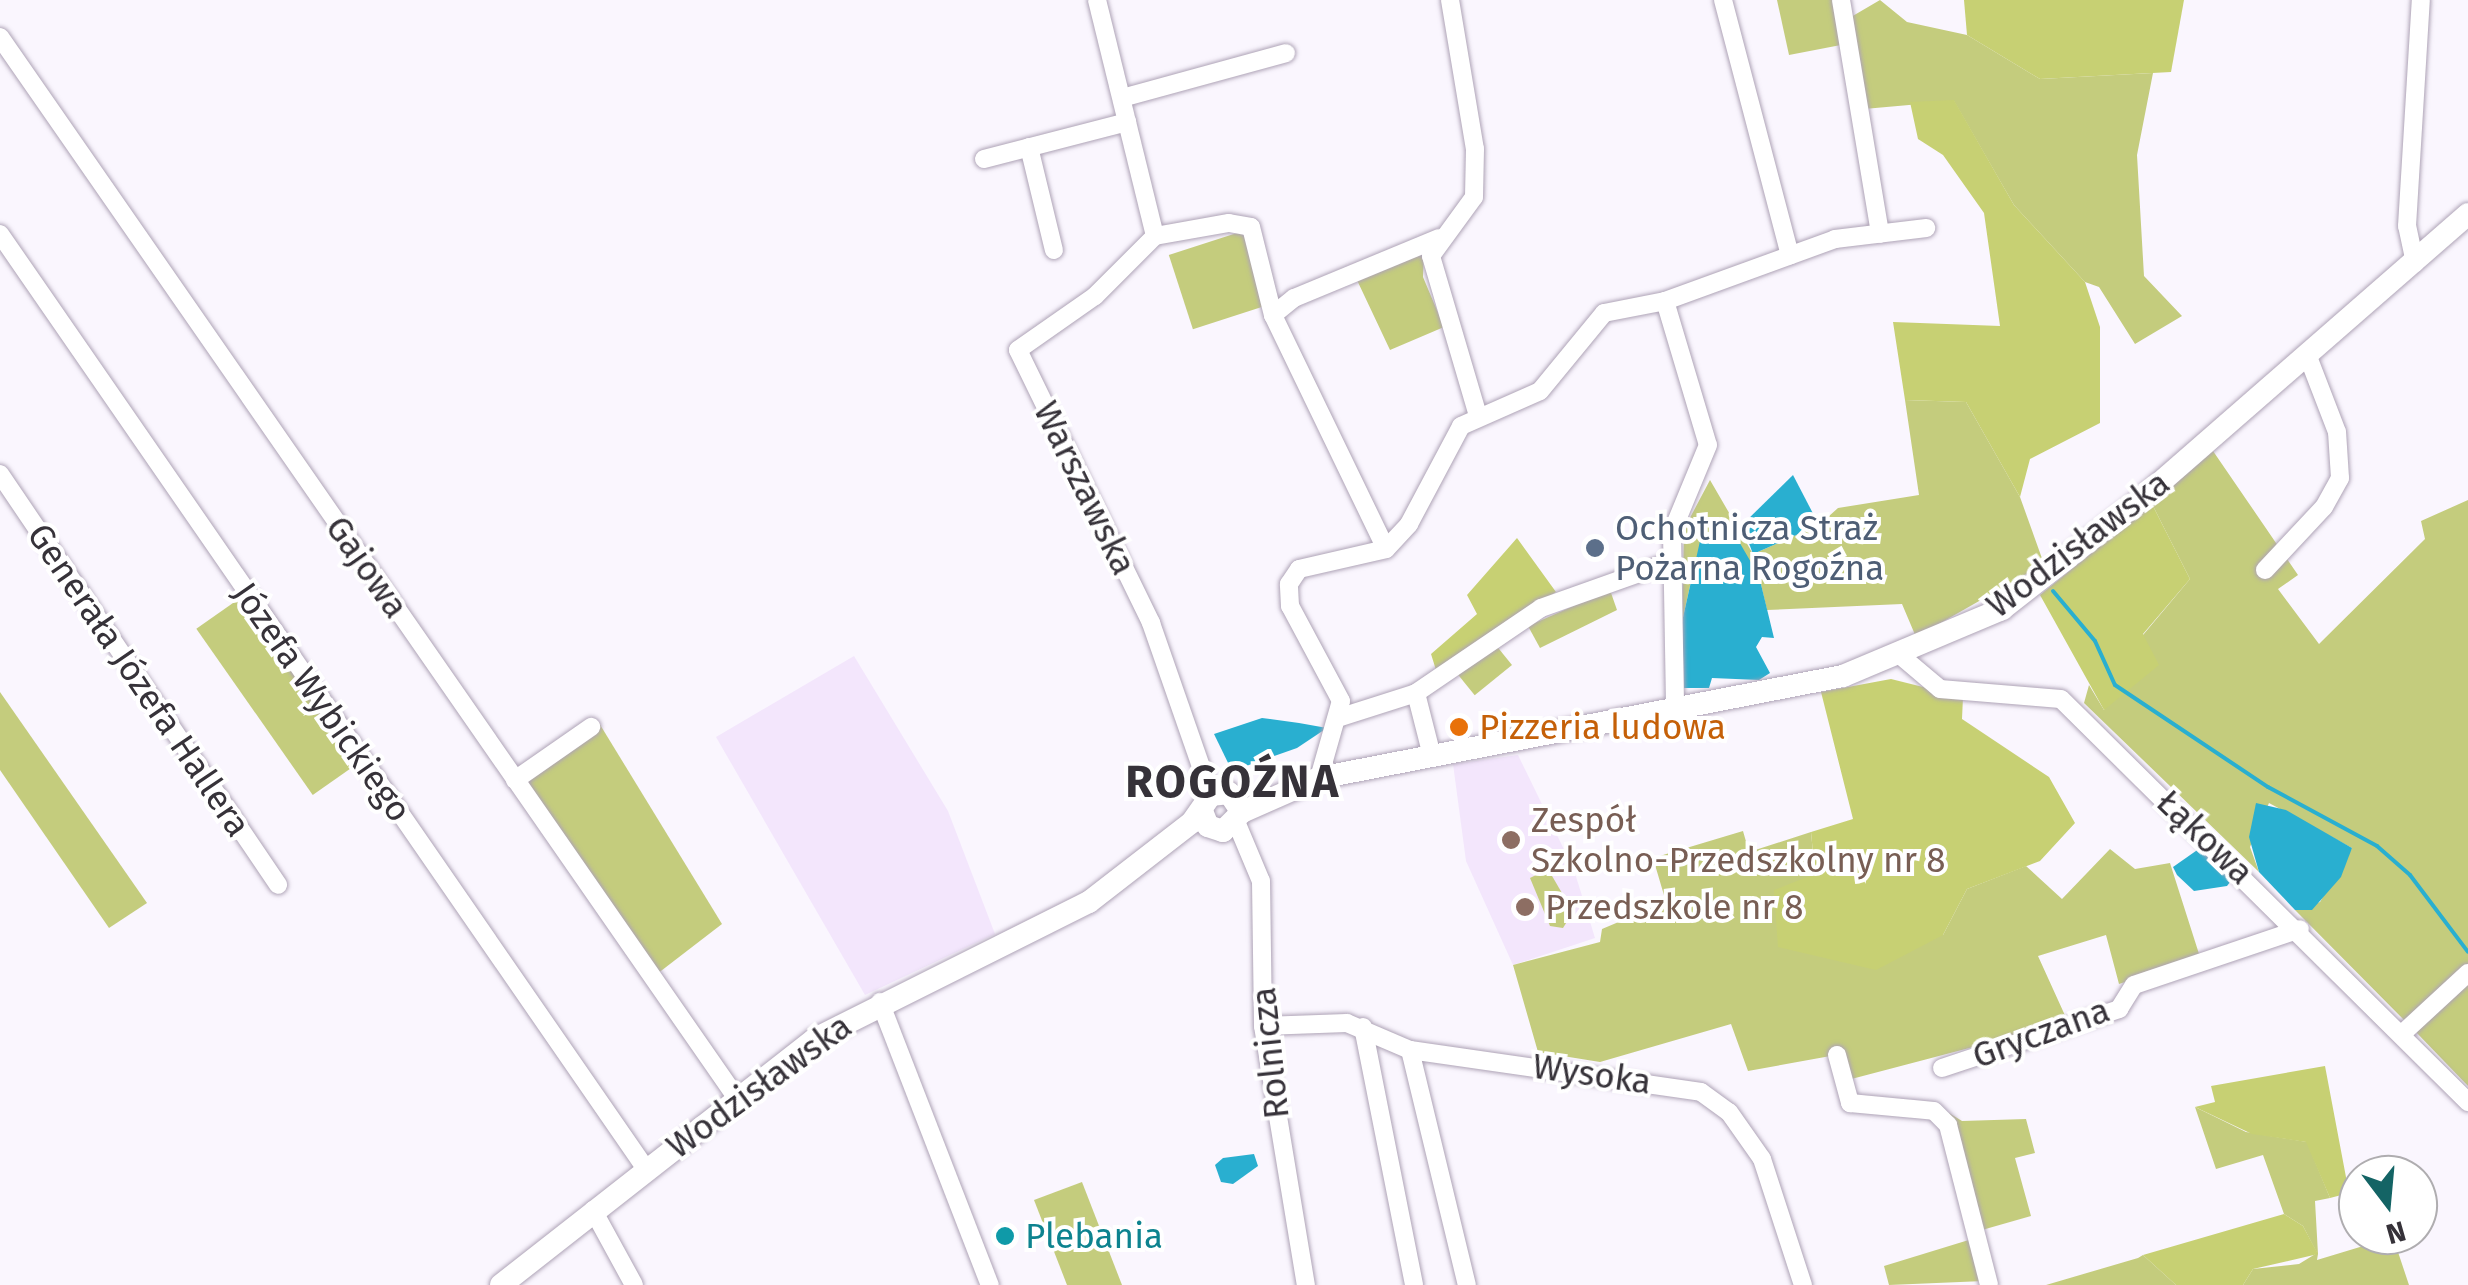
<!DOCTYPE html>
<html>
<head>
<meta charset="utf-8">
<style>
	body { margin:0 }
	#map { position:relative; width:2468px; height:1285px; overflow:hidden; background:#faf6fe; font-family:"Fira Sans",sans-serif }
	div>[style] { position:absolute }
	.built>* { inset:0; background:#f3e6fc }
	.green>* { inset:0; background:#c4cc7d; transform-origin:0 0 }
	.forest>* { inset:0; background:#c7d073 }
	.water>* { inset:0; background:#29afd0 }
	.stream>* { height:4px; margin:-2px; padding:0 2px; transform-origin:2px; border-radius:2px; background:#29afd0 }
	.roads { filter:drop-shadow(0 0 2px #aea3b6) drop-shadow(0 0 2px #aea3b6) }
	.minor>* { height:18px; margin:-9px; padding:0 9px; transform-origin:9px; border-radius:9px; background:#fff }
	.major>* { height:22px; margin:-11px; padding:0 11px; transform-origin:11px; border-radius:11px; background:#fff }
	.dots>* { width:28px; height:28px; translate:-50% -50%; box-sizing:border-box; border:5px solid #fff; border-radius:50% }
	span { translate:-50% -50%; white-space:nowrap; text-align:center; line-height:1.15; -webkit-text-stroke:8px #fff; paint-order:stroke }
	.street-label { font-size:35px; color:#363239 }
	.service-label { font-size:35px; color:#4e5e75 }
	.left { translate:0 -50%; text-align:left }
	.food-label { font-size:35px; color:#c56008 }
	.education-label { font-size:35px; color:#785e54 }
	.culture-label { font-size:35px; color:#0d838f }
	.district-label { font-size:45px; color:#363239; font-weight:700; letter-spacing:2.5px }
	.north { position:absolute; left:2338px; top:1155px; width:100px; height:100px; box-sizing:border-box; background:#fff; border:2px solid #afadb0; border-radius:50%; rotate:164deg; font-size:28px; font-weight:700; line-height:40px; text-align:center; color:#363239 }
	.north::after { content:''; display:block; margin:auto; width:35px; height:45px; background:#146465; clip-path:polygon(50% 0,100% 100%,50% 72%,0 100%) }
</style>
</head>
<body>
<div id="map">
	<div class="built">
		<i style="clip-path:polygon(854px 656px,948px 811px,995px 934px,865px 995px,716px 737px)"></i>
		<i style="clip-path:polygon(1518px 755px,1574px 870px,1595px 938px,1513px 965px,1466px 861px,1453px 764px)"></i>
	</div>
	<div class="green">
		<i style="clip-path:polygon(1777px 0,1838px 0,1846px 44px,1789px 55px)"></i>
		<i style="clip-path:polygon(1880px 0,1907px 22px,1967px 35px,2040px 79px,2153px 73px,2137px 155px,2144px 276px,2182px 316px,2135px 344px,2099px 287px,2085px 282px,2014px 205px,1954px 101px,1864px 109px,1851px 17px)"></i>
		<i style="left:1243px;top:231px;width:78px;height:78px;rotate:72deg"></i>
		<i style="clip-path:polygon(1424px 251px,1423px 277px,1444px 327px,1390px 350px,1356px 278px)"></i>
		<i style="clip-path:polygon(1905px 400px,1966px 402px,2020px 497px,2044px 564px,1916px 637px,1902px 604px,1767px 610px,1759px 576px,1692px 577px,1682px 622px,1684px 529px,1710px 480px,1753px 554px,1819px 525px,1838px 508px,1919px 495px)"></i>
		<i style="clip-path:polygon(2213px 451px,2298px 575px,2278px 589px,2319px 644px,2425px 539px,2421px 521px,2468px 500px,2468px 964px,2405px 1021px,2295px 910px,2320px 902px,2352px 848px,2269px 803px,2250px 847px,2259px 872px,2084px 703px,2089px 685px,2104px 710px,2143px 635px,2190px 579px,2152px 504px)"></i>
		<i style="clip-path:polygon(1610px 590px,1617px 610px,1540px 648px,1528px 626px)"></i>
		<i style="left:243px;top:596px;width:203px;height:57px;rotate:55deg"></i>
		<i style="left:1495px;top:644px;width:27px;height:48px;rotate:51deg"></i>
		<i style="clip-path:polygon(0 692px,147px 903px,109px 928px,0 770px)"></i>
		<i style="clip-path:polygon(599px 723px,722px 924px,657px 974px,524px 783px)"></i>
		<i style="clip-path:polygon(1743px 831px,1749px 852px,1811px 832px,1815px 874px,1943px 935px,1967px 889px,2026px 866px,2062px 899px,2110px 849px,2135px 869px,2170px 863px,2200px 957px,2119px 984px,2106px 935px,2038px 956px,2068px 1022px,1840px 1082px,1836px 1055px,1748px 1071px,1731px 1024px,1600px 1062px,1538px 1052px,1513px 965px,1600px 942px,1602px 929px,1666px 902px,1653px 858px)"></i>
		<i style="clip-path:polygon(1548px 869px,1573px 912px,1563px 928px,1550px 926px,1530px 878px)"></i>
		<i style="clip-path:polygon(2468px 977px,2468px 1086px,2413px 1029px)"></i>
		<i style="clip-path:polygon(2195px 1107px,2246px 1132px,2307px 1142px,2330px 1198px,2315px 1201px,2318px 1254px,2317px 1260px,2393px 1237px,2409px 1285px,2243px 1285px,2253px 1269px,2299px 1264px,2317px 1253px,2303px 1226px,2284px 1214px,2263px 1155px,2216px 1169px)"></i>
		<i style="clip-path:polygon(1949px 1113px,1962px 1121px,2026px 1119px,2035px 1153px,2015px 1158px,2031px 1216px,1982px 1230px)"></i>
		<i style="clip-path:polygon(1082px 1182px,1122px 1285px,1067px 1285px,1034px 1200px)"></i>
		<i style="clip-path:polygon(1972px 1239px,1984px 1281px,1889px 1285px,1884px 1266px)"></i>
		<i style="clip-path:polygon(2143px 1255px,2176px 1285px,2046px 1285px,2138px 1258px)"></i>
	</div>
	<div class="forest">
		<i style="clip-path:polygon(1964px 0,2184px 0,2171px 72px,2040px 79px,1967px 35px)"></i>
		<i style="clip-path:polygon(1954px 100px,2014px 205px,2085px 282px,2100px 327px,2100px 423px,2030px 459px,2020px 497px,1966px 402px,1905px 400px,1893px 322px,2000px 326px,1984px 213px,1943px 155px,1918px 139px,1910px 102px)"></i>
		<i style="clip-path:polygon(2152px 504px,2190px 579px,2143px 634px,2159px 665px,2104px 710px,2040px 595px)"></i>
		<i style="clip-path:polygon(1517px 538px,1556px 592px,1436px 670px,1431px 654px,1477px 614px,1467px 595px)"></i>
		<i style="clip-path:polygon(1891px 679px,1963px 697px,1962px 719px,2049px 777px,2075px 823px,2040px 861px,1967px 889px,1943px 935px,1876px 970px,1778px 947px,1774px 890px,1815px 874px,1811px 832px,1853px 819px,1821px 692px)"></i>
		<i style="clip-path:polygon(2325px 1066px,2349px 1193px,2330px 1198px,2306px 1142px,2252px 1134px,2195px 1107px,2215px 1102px,2211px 1086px)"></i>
		<i style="clip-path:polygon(2284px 1214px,2303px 1226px,2318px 1254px,2253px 1269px,2243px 1285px,2176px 1285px,2143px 1255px)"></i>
	</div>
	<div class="water">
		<i style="clip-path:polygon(1793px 475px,1819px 525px,1753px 554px,1742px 525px)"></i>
		<i style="clip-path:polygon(1702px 532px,1734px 533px,1759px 576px,1774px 638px,1762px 637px,1756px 647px,1770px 673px,1759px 680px,1712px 678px,1709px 688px,1684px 688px,1682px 622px)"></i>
		<i style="clip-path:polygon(1262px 718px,1299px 723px,1327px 728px,1297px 748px,1232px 771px,1214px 734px)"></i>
		<i style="clip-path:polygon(2256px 803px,2286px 810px,2352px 848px,2341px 877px,2312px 910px,2295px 910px,2259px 872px,2249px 837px)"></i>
		<i style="clip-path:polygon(2203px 846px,2234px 877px,2227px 886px,2194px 891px,2177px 875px,2173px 867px)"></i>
		<i style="clip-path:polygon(1254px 1154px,1258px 1166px,1233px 1184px,1221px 1182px,1215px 1165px,1223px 1158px)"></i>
	</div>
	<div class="stream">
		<i style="left:2053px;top:591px;width:65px;rotate:50deg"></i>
		<i style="left:2095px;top:641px;width:48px;rotate:65.6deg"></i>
		<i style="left:2115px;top:685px;width:184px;rotate:33.7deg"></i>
		<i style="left:2268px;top:787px;width:124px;rotate:28.4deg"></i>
		<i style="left:2377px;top:846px;width:44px;rotate:41.3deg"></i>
		<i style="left:2410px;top:875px;width:96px;rotate:53deg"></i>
	</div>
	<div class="roads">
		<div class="minor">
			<i style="left:1097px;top:0;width:243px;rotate:76.2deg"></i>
			<i style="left:1450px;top:0;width:151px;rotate:80.5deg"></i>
			<i style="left:1475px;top:149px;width:48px;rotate:91.2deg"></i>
			<i style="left:1474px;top:197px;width:73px;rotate:126.1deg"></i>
			<i style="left:1431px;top:256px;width:163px;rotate:73.6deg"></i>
			<i style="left:1723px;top:0;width:264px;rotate:75.3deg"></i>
			<i style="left:1841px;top:0;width:237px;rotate:80.5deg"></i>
			<i style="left:0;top:37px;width:1290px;rotate:55.23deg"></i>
			<i style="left:1122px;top:98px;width:170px;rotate:-15.3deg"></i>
			<i style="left:1029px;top:147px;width:106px;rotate:76.4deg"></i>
			<i style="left:984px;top:159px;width:148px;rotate:-14.5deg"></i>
			<i style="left:0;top:234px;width:1136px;rotate:55.36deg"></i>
			<i style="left:1155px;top:236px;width:85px;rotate:135deg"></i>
			<i style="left:1095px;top:296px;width:94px;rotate:145deg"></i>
			<i style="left:1018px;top:350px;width:304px;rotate:64deg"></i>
			<i style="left:1151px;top:623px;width:182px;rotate:70.8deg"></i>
			<i style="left:1155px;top:236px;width:75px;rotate:-10deg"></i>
			<i style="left:1229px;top:223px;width:22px;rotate:10deg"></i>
			<i style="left:1251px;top:227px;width:91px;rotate:76deg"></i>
			<i style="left:2415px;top:263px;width:38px;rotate:-102deg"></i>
			<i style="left:2407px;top:226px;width:226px;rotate:-86.5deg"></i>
			<i style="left:1665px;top:301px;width:150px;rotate:73.4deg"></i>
			<i style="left:1708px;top:445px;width:94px;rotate:112.5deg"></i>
			<i style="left:1672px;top:532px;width:179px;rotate:89deg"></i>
			<i style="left:0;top:474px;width:496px;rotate:55.9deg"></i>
			<i style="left:1386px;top:549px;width:260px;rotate:-115.8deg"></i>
			<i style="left:1273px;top:315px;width:27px;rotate:-39deg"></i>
			<i style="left:1294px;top:298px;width:157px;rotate:-22.5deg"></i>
			<i style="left:2265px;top:570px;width:86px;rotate:-46.9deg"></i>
			<i style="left:2324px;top:507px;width:33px;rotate:-61deg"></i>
			<i style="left:2340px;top:478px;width:46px;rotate:-93.7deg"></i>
			<i style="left:2337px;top:432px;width:80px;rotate:-111.1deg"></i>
			<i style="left:1901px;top:656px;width:51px;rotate:40.2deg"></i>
			<i style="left:1940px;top:689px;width:121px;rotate:4.7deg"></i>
			<i style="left:2061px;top:699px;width:573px;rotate:44.72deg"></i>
			<i style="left:1341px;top:717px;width:79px;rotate:-17.7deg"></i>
			<i style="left:1432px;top:756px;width:65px;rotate:-104.3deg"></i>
			<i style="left:1416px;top:693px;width:151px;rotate:-34.2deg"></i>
			<i style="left:1541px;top:608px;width:140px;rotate:-19.6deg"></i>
			<i style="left:1319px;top:778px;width:80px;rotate:-74.1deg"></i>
			<i style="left:1341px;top:701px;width:108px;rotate:-118.2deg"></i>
			<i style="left:1290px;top:606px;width:22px;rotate:-93deg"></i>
			<i style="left:1289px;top:584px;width:18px;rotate:-56deg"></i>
			<i style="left:1299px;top:569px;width:89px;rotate:-12.9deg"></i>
			<i style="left:1386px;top:549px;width:34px;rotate:-47deg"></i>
			<i style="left:1409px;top:524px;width:111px;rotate:-62deg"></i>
			<i style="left:1461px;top:426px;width:86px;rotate:-23.9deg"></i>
			<i style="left:1540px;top:391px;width:101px;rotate:-50.6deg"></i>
			<i style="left:1604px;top:313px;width:62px;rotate:-11.1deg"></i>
			<i style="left:1665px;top:301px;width:181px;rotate:-20deg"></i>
			<i style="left:1835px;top:239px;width:92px;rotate:-6.9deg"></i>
			<i style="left:515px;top:780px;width:93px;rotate:-34.9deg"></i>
			<i style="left:1237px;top:824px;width:62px;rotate:67.2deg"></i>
			<i style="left:1261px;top:881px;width:145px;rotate:89.2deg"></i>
			<i style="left:1263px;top:1026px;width:263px;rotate:80.6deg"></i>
			<i style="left:880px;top:1002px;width:304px;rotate:68.8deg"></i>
			<i style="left:1263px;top:1026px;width:84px;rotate:-2deg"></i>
			<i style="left:1347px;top:1023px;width:69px;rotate:23.2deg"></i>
			<i style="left:1410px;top:1050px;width:294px;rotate:8.2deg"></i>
			<i style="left:1701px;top:1092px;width:34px;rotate:36deg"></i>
			<i style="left:1729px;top:1112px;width:57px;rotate:54.9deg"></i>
			<i style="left:1762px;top:1159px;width:133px;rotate:72deg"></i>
			<i style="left:1363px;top:1027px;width:263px;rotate:78.8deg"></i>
			<i style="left:2404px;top:1032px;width:87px;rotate:-42.7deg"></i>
			<i style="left:1410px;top:1050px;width:242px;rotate:76.4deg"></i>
			<i style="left:1837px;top:1055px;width:50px;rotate:74.8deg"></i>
			<i style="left:1850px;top:1103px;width:84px;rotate:5.4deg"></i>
			<i style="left:1934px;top:1111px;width:20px;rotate:45deg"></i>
			<i style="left:1948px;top:1125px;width:165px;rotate:75.6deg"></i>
			<i style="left:1942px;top:1068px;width:187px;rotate:-18.4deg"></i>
			<i style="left:2119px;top:1009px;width:28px;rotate:-58deg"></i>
			<i style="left:2134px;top:985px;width:175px;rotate:-18.6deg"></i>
			<i style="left:593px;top:1210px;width:85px;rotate:61.3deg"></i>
		</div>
		<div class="major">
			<i style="left:1242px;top:812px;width:84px;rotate:-23.8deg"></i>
			<i style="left:1319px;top:778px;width:534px;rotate:-11.02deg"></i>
			<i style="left:1843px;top:676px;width:173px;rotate:-22.8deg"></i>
			<i style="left:2002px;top:609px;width:164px;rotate:-38.1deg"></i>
			<i style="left:2131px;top:508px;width:447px;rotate:-41.1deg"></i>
			<i style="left:501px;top:1285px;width:399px;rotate:-38.1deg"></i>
			<i style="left:815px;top:1039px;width:306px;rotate:-26.6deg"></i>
			<i style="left:1089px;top:902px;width:130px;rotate:-37.8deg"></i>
			<i style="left:1192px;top:822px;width:33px;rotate:-55deg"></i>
			<i style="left:1211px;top:795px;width:18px;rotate:-6deg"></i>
			<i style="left:1229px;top:793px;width:23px;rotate:56deg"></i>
			<i style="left:1242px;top:812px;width:27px;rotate:135deg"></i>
			<i style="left:1223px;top:831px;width:16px;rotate:-162deg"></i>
			<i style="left:1208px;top:826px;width:16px;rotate:-112deg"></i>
		</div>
	</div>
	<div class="dots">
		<i style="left:1595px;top:548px;background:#5c6f8a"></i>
		<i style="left:1459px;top:727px;background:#e8710a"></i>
		<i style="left:1511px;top:840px;background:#8d6e63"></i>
		<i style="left:1525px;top:907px;background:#8d6e63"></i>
		<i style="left:1005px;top:1236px;background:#0f9aa8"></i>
	</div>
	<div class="street-label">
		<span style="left:1085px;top:488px;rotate:64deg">Warszawska</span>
		<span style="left:2078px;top:544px;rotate:-37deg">Wodzisławska</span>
		<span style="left:367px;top:567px;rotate:55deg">Gajowa</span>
		<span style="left:139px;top:680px;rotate:56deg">Generała Józefa Hallera</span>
		<span style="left:322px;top:702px;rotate:55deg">Józefa Wybickiego</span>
		<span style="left:2205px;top:837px;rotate:44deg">Łąkowa</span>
		<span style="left:2041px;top:1033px;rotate:-20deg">Gryczana</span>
		<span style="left:1270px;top:1053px;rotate:-96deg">Rolnicza</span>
		<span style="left:1592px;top:1074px;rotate:8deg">Wysoka</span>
		<span style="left:759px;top:1086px;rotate:-36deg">Wodzisławska</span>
	</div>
	<div class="service-label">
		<span class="left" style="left:1615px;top:548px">Ochotnicza Straż<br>Pożarna Rogoźna</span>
	</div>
	<div class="food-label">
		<span class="left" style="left:1479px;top:727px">Pizzeria ludowa</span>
	</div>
	<div class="education-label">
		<span class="left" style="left:1531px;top:840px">Zespół<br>Szkolno-Przedszkolny nr 8</span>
		<span class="left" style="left:1545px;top:907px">Przedszkole nr 8</span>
	</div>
	<div class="culture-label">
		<span class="left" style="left:1025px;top:1236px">Plebania</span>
	</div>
	<div class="district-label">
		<span style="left:1233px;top:783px">ROGOŹNA</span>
	</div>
	<div class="north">N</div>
</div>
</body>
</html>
